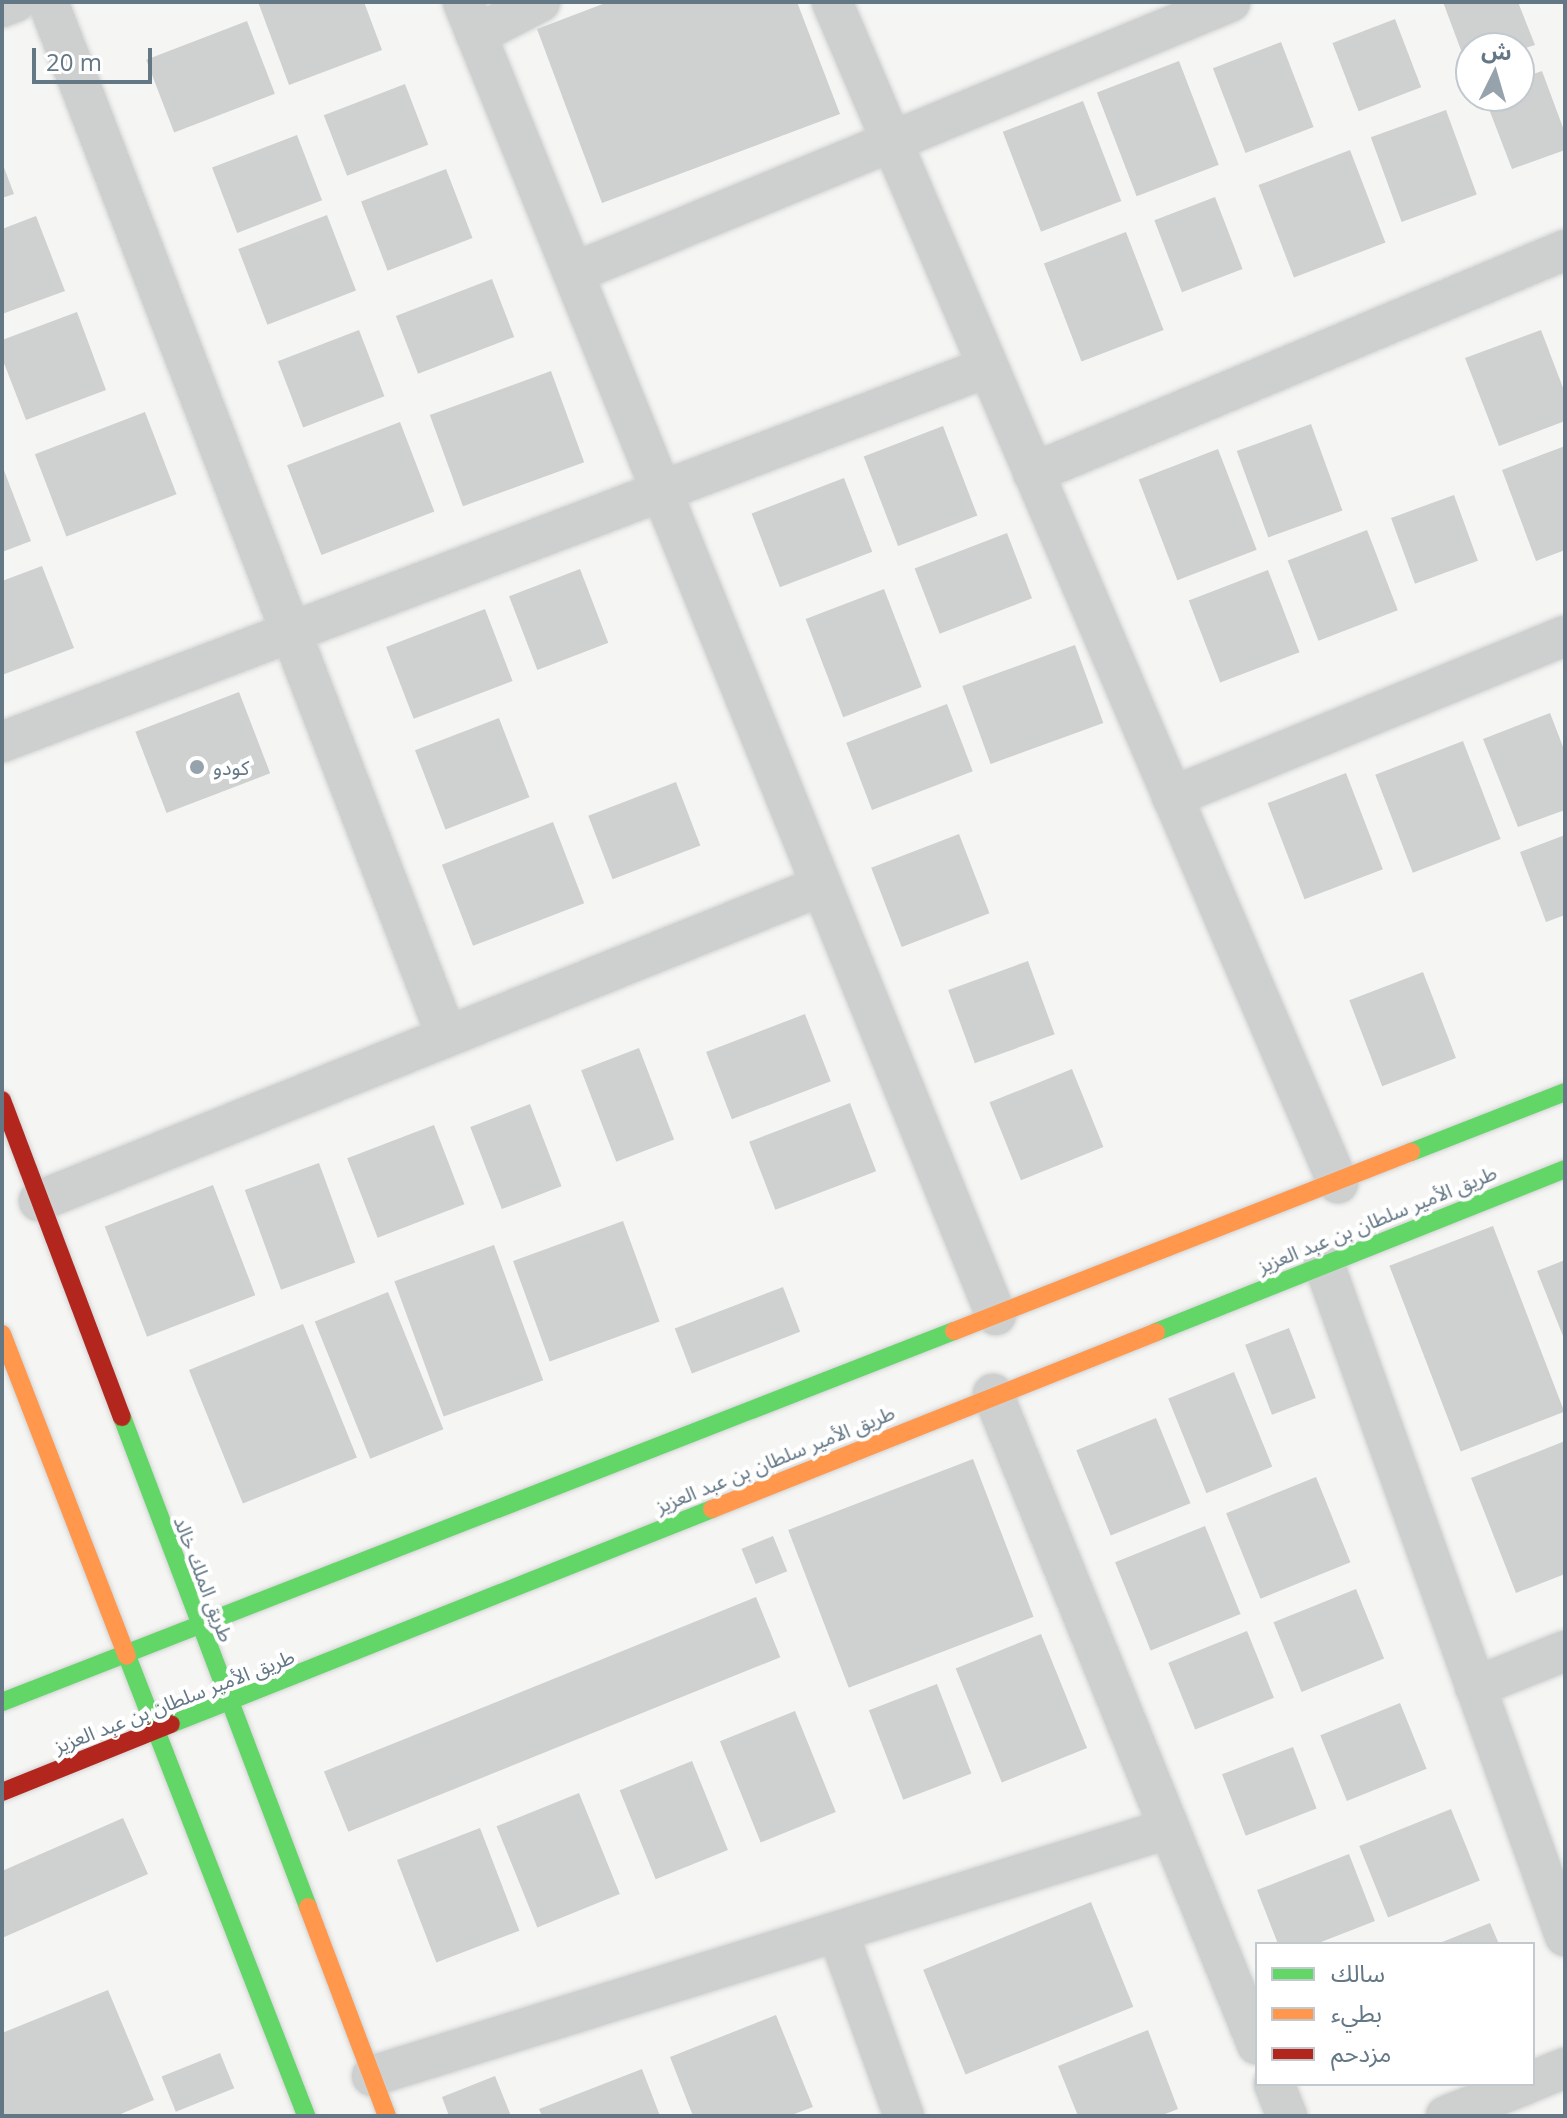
<!DOCTYPE html>
<html>
<head>
<meta charset="utf-8">
<style>
	body { margin:0 }
	#map { position:relative; width:1567px; height:2118px; overflow:hidden; background:#f5f5f3; font-family:"Open Sans","Noto Sans Arabic",sans-serif }
	div>[style] { position:absolute }
	.building>* { inset:0; background:#cfd1d1; transform-origin:0 0 }
	.roads { filter:drop-shadow(0 0 2px #d1d3d3) drop-shadow(0 0 2px #d1d3d3) }
	.street>* { height:40px; margin:-20px; padding:0 20px; transform-origin:20px; border-radius:20px; background:#ced0d0 }
	.fast>* { height:18px; margin:-9px; padding:0 9px; transform-origin:9px; border-radius:9px; background:#63d668 }
	.slow>* { height:18px; margin:-9px; padding:0 9px; transform-origin:9px; border-radius:9px; background:#ff974d }
	.jam>* { height:18px; margin:-9px; padding:0 9px; transform-origin:9px; border-radius:9px; background:#b3261e }
	.dots>* { width:22px; height:22px; translate:-50% -50%; box-sizing:border-box; border:4px solid #fff; border-radius:50% }
	span { translate:-50% -50%; white-space:nowrap; text-align:center; line-height:1.15; -webkit-text-stroke:8px #fff; paint-order:stroke }
	.poi-label { font-size:20px; color:#637785 }
	.left { translate:0 -50%; text-align:left }
	.street-label { font-size:20px; color:#637785 }
	.frame { position:absolute; inset:0; border:4px solid #637785; pointer-events:none }
	.legend { position:absolute; left:1255px; top:1942px; width:280px; height:144px; box-sizing:border-box; background:#fff; border:2px solid #c1c9ce; margin:0; padding:10px 14px; list-style:none; font-size:24px; color:#637785 }
	.legend li { display:flex; align-items:center; gap:16px; height:40px }
	.legend b { width:40px; border:2px solid #c1c9ce }
	.north { position:absolute; left:1455px; top:32px; width:80px; height:80px; box-sizing:border-box; background:#fff; border:2px solid #c1c9ce; border-radius:50%; rotate:5deg; font-size:22px; font-weight:700; line-height:32px; text-align:center; color:#637785 }
	.north::after { content:''; display:block; margin:auto; width:28px; height:36px; background:#96a3ac; clip-path:polygon(50% 0,100% 100%,50% 72%,0 100%) }
	.scale { position:absolute; left:32px; top:48px; width:120px; height:36px; box-sizing:border-box; border:4px solid #637785; border-top:0; padding-left:10px; font-size:24px; line-height:28px; white-space:nowrap; color:#637785; -webkit-text-stroke:6px #fff; paint-order:stroke }
</style>
</head>
<body>
<div id="map">
	<div class="building">
		<i style="clip-path:polygon(258px 2px,364px 2px,382px 50px,289px 85px)"></i>
		<i style="clip-path:polygon(608px 2px,797px 2px,840px 114px,602px 203px,537px 29px)"></i>
		<i style="clip-path:polygon(1443px 2px,1518px 2px,1535px 45px,1519px 50px,1471px 48px,1468px 69px)"></i>
		<i style="left:1395px;top:19px;width:73px;height:67px;rotate:69deg"></i>
		<i style="left:247px;top:21px;width:78px;height:108px;rotate:69deg"></i>
		<i style="left:1281px;top:42px;width:91px;height:73px;rotate:69deg"></i>
		<i style="left:1179px;top:61px;width:111px;height:88px;rotate:69deg"></i>
		<i style="clip-path:polygon(1542px 71px,1565px 133px,1565px 150px,1512px 169px,1484px 96px,1519px 96px,1519px 79px)"></i>
		<i style="left:405px;top:84px;width:65px;height:87px;rotate:69deg"></i>
		<i style="left:1083px;top:101px;width:107px;height:86px;rotate:69deg"></i>
		<i style="left:1446px;top:110px;width:90px;height:80px;rotate:70deg"></i>
		<i style="left:297px;top:135px;width:70px;height:91px;rotate:69deg"></i>
		<i style="left:1350px;top:150px;width:99px;height:98px;rotate:69deg"></i>
		<i style="clip-path:polygon(2px 162px,14px 194px,2px 198px)"></i>
		<i style="left:446px;top:169px;width:74px;height:91px;rotate:69deg"></i>
		<i style="left:1215px;top:197px;width:77px;height:65px;rotate:69deg"></i>
		<i style="left:327px;top:215px;width:81px;height:95px;rotate:69deg"></i>
		<i style="clip-path:polygon(36px 216px,65px 291px,2px 314px,2px 229px)"></i>
		<i style="left:1126px;top:232px;width:105px;height:88px;rotate:69deg"></i>
		<i style="left:492px;top:279px;width:62px;height:103px;rotate:69deg"></i>
		<i style="clip-path:polygon(77px 312px,106px 390px,26px 420px,2px 358px,2px 340px)"></i>
		<i style="left:359px;top:330px;width:71px;height:87px;rotate:69deg"></i>
		<i style="clip-path:polygon(1541px 330px,1565px 393px,1565px 421px,1499px 446px,1465px 358px)"></i>
		<i style="left:551px;top:371px;width:97px;height:129px;rotate:70deg"></i>
		<i style="left:145px;top:412px;width:88px;height:118px;rotate:69deg"></i>
		<i style="left:400px;top:422px;width:96px;height:121px;rotate:69deg"></i>
		<i style="left:1311px;top:424px;width:92px;height:79px;rotate:70deg"></i>
		<i style="left:943px;top:426px;width:96px;height:85px;rotate:69deg"></i>
		<i style="clip-path:polygon(1565px 446px,1565px 550px,1536px 561px,1502px 470px)"></i>
		<i style="left:1218px;top:449px;width:108px;height:85px;rotate:69deg"></i>
		<i style="clip-path:polygon(2px 465px,31px 541px,2px 552px)"></i>
		<i style="left:844px;top:478px;width:79px;height:99px;rotate:69deg"></i>
		<i style="left:1454px;top:495px;width:70px;height:67px;rotate:70deg"></i>
		<i style="left:1367px;top:530px;width:86px;height:85px;rotate:69deg"></i>
		<i style="left:1007px;top:533px;width:70px;height:99px;rotate:69deg"></i>
		<i style="clip-path:polygon(42px 566px,74px 648px,2px 675px,2px 581px)"></i>
		<i style="left:580px;top:569px;width:79px;height:76px;rotate:69deg"></i>
		<i style="left:1268px;top:570px;width:88px;height:85px;rotate:69deg"></i>
		<i style="left:884px;top:589px;width:105px;height:84px;rotate:69deg"></i>
		<i style="left:485px;top:609px;width:77px;height:106px;rotate:69deg"></i>
		<i style="left:1075px;top:645px;width:83px;height:120px;rotate:70deg"></i>
		<i style="left:239px;top:692px;width:87px;height:111px;rotate:69deg"></i>
		<i style="left:947px;top:704px;width:72px;height:108px;rotate:69deg"></i>
		<i style="clip-path:polygon(1550px 713px,1565px 752px,1565px 810px,1518px 827px,1483px 739px)"></i>
		<i style="left:499px;top:718px;width:85px;height:90px;rotate:69deg"></i>
		<i style="left:1463px;top:741px;width:105px;height:94px;rotate:69deg"></i>
		<i style="left:1346px;top:773px;width:103px;height:84px;rotate:69deg"></i>
		<i style="left:676px;top:782px;width:68px;height:94px;rotate:69deg"></i>
		<i style="left:553px;top:822px;width:87px;height:119px;rotate:69deg"></i>
		<i style="left:959px;top:834px;width:85px;height:94px;rotate:69deg"></i>
		<i style="clip-path:polygon(1565px 835px,1565px 915px,1546px 922px,1520px 852px)"></i>
		<i style="left:1028px;top:961px;width:78px;height:85px;rotate:70deg"></i>
		<i style="left:1423px;top:972px;width:92px;height:79px;rotate:69deg"></i>
		<i style="left:805px;top:1014px;width:72px;height:106px;rotate:69deg"></i>
		<i style="left:639px;top:1048px;width:98px;height:62px;rotate:69deg"></i>
		<i style="left:1072px;top:1069px;width:84px;height:89px;rotate:68deg"></i>
		<i style="left:850px;top:1103px;width:73px;height:108px;rotate:69deg"></i>
		<i style="left:530px;top:1104px;width:88px;height:64px;rotate:69deg"></i>
		<i style="left:434px;top:1125px;width:85px;height:93px;rotate:69deg"></i>
		<i style="left:319px;top:1163px;width:106px;height:79px;rotate:70deg"></i>
		<i style="left:213px;top:1185px;width:118px;height:116px;rotate:69deg"></i>
		<i style="left:623px;top:1221px;width:107px;height:117px;rotate:70deg"></i>
		<i style="left:1493px;top:1226px;width:199px;height:111px;rotate:69deg"></i>
		<i style="left:494px;top:1245px;width:144px;height:106px;rotate:70deg"></i>
		<i style="clip-path:polygon(1565px 1260px,1565px 1341px,1537px 1271px)"></i>
		<i style="left:783px;top:1287px;width:48px;height:116px;rotate:69deg"></i>
		<i style="left:388px;top:1292px;width:148px;height:79px;rotate:68deg"></i>
		<i style="left:303px;top:1324px;width:144px;height:123px;rotate:68deg"></i>
		<i style="left:1289px;top:1328px;width:75px;height:47px;rotate:69deg"></i>
		<i style="left:1234px;top:1372px;width:102px;height:71px;rotate:68deg"></i>
		<i style="left:1156px;top:1418px;width:92px;height:86px;rotate:68deg"></i>
		<i style="clip-path:polygon(1565px 1441px,1565px 1574px,1516px 1593px,1471px 1478px)"></i>
		<i style="left:973px;top:1459px;width:169px;height:198px;rotate:69deg"></i>
		<i style="left:1316px;top:1477px;width:92px;height:97px;rotate:68deg"></i>
		<i style="left:1205px;top:1526px;width:95px;height:97px;rotate:68deg"></i>
		<i style="left:773px;top:1536px;width:38px;height:34px;rotate:68deg"></i>
		<i style="left:1356px;top:1589px;width:75px;height:89px;rotate:68deg"></i>
		<i style="left:756px;top:1597px;width:65px;height:466px;rotate:68deg"></i>
		<i style="left:1247px;top:1631px;width:72px;height:85px;rotate:68deg"></i>
		<i style="left:1041px;top:1634px;width:123px;height:92px;rotate:68deg"></i>
		<i style="left:937px;top:1684px;width:96px;height:73px;rotate:69deg"></i>
		<i style="left:1400px;top:1703px;width:71px;height:86px;rotate:68deg"></i>
		<i style="left:795px;top:1711px;width:109px;height:81px;rotate:68deg"></i>
		<i style="left:1293px;top:1747px;width:66px;height:76px;rotate:69deg"></i>
		<i style="left:692px;top:1761px;width:96px;height:78px;rotate:68deg"></i>
		<i style="left:579px;top:1793px;width:109px;height:89px;rotate:68deg"></i>
		<i style="left:1451px;top:1809px;width:77px;height:99px;rotate:68deg"></i>
		<i style="clip-path:polygon(123px 1818px,148px 1874px,2px 1938px,2px 1871px)"></i>
		<i style="left:480px;top:1828px;width:110px;height:89px;rotate:69deg"></i>
		<i style="clip-path:polygon(1349px 1854px,1375px 1921px,1316px 1944px,1278px 1944px,1257px 1890px)"></i>
		<i style="left:1091px;top:1902px;width:113px;height:181px;rotate:68deg"></i>
		<i style="clip-path:polygon(1490px 1923px,1499px 1944px,1437px 1944px)"></i>
		<i style="clip-path:polygon(108px 1990px,154px 2100px,116px 2116px,2px 2116px,2px 2033px)"></i>
		<i style="clip-path:polygon(776px 2015px,813px 2107px,789px 2116px,693px 2116px,670px 2057px)"></i>
		<i style="clip-path:polygon(1148px 2030px,1178px 2109px,1160px 2116px,1078px 2116px,1058px 2066px)"></i>
		<i style="left:220px;top:2053px;width:38px;height:63px;rotate:68deg"></i>
		<i style="clip-path:polygon(642px 2069px,660px 2116px,542px 2116px,539px 2109px)"></i>
		<i style="clip-path:polygon(495px 2076px,511px 2116px,449px 2116px,442px 2097px)"></i>
	</div>
	<div class="roads">
		<div class="street">
			<i style="left:48px;top:2px;width:1109px;rotate:68.92deg"></i>
			<i style="left:463px;top:2px;width:1417px;rotate:67.91deg"></i>
			<i style="left:832px;top:2px;width:1285px;rotate:66.81deg"></i>
			<i style="left:2px;top:7px;width:14px;rotate:-21deg"></i>
			<i style="left:476px;top:35px;width:72px;rotate:-27.3deg"></i>
			<i style="left:573px;top:273px;width:711px;rotate:-22.42deg"></i>
			<i style="left:1033px;top:473px;width:577px;rotate:-22.74deg"></i>
			<i style="left:2px;top:742px;width:1055px;rotate:-20.82deg"></i>
			<i style="left:1172px;top:797px;width:425px;rotate:-22.3deg"></i>
			<i style="left:39px;top:1201px;width:843px;rotate:-21.94deg"></i>
			<i style="left:1324px;top:1264px;width:714px;rotate:70.27deg"></i>
			<i style="left:993px;top:1394px;width:702px;rotate:67.9deg"></i>
			<i style="left:1475px;top:1687px;width:97px;rotate:-21.8deg"></i>
			<i style="left:838px;top:1933px;width:195px;rotate:70.2deg"></i>
			<i style="left:372px;top:2076px;width:832px;rotate:-17.26deg"></i>
			<i style="left:1533px;top:2081px;width:35px;rotate:-22deg"></i>
			<i style="left:1274px;top:2084px;width:35px;rotate:68deg"></i>
			<i style="left:1446px;top:2116px;width:86px;rotate:-21.8deg"></i>
		</div>
		<div class="fast">
			<i style="left:1411px;top:1152px;width:165px;rotate:-21.3deg"></i>
			<i style="left:1156px;top:1332px;width:440px;rotate:-21.7deg"></i>
			<i style="left:122px;top:1417px;width:524px;rotate:69.21deg"></i>
			<i style="left:127px;top:1656px;width:494px;rotate:68.7deg"></i>
			<i style="left:2px;top:1702px;width:1022px;rotate:-21.29deg"></i>
			<i style="left:171px;top:1724px;width:582px;rotate:-21.67deg"></i>
		</div>
		<div class="slow">
			<i style="left:954px;top:1331px;width:491px;rotate:-21.4deg"></i>
			<i style="left:2px;top:1334px;width:345px;rotate:68.8deg"></i>
			<i style="left:712px;top:1509px;width:478px;rotate:-21.7deg"></i>
			<i style="left:308px;top:1907px;width:223px;rotate:69.3deg"></i>
		</div>
		<div class="jam">
			<i style="left:2px;top:1100px;width:339px;rotate:69.3deg"></i>
			<i style="left:2px;top:1792px;width:182px;rotate:-21.9deg"></i>
		</div>
	</div>
	<div class="dots">
		<i style="left:197px;top:767px;background:#96a3ac"></i>
	</div>
	<div class="poi-label">
		<span class="left" style="left:213px;top:767px">كودو</span>
	</div>
	<div class="street-label">
		<span style="left:1377px;top:1219px;rotate:-22deg">طريق الأمير سلطان بن عبد العزيز</span>
		<span style="left:775px;top:1459px;rotate:-22deg">طريق الأمير سلطان بن عبد العزيز</span>
		<span style="left:204px;top:1579px;rotate:69deg">طريق الملك خالد</span>
		<span style="left:174px;top:1701px;rotate:-21deg">طريق الأمير سلطان بن عبد العزيز</span>
	</div>
	<div class="frame"></div>
	<ul class="legend">
	<li><b style="height:10px;background:#63d668"></b>سالك</li>
	<li><b style="height:10px;background:#ff974d"></b>بطيء</li>
	<li><b style="height:10px;background:#b3261e"></b>مزدحم</li>
	</ul>
	<div class="north">ش</div>
	<div class="scale">20 m</div>
</div>
</body>
</html>
